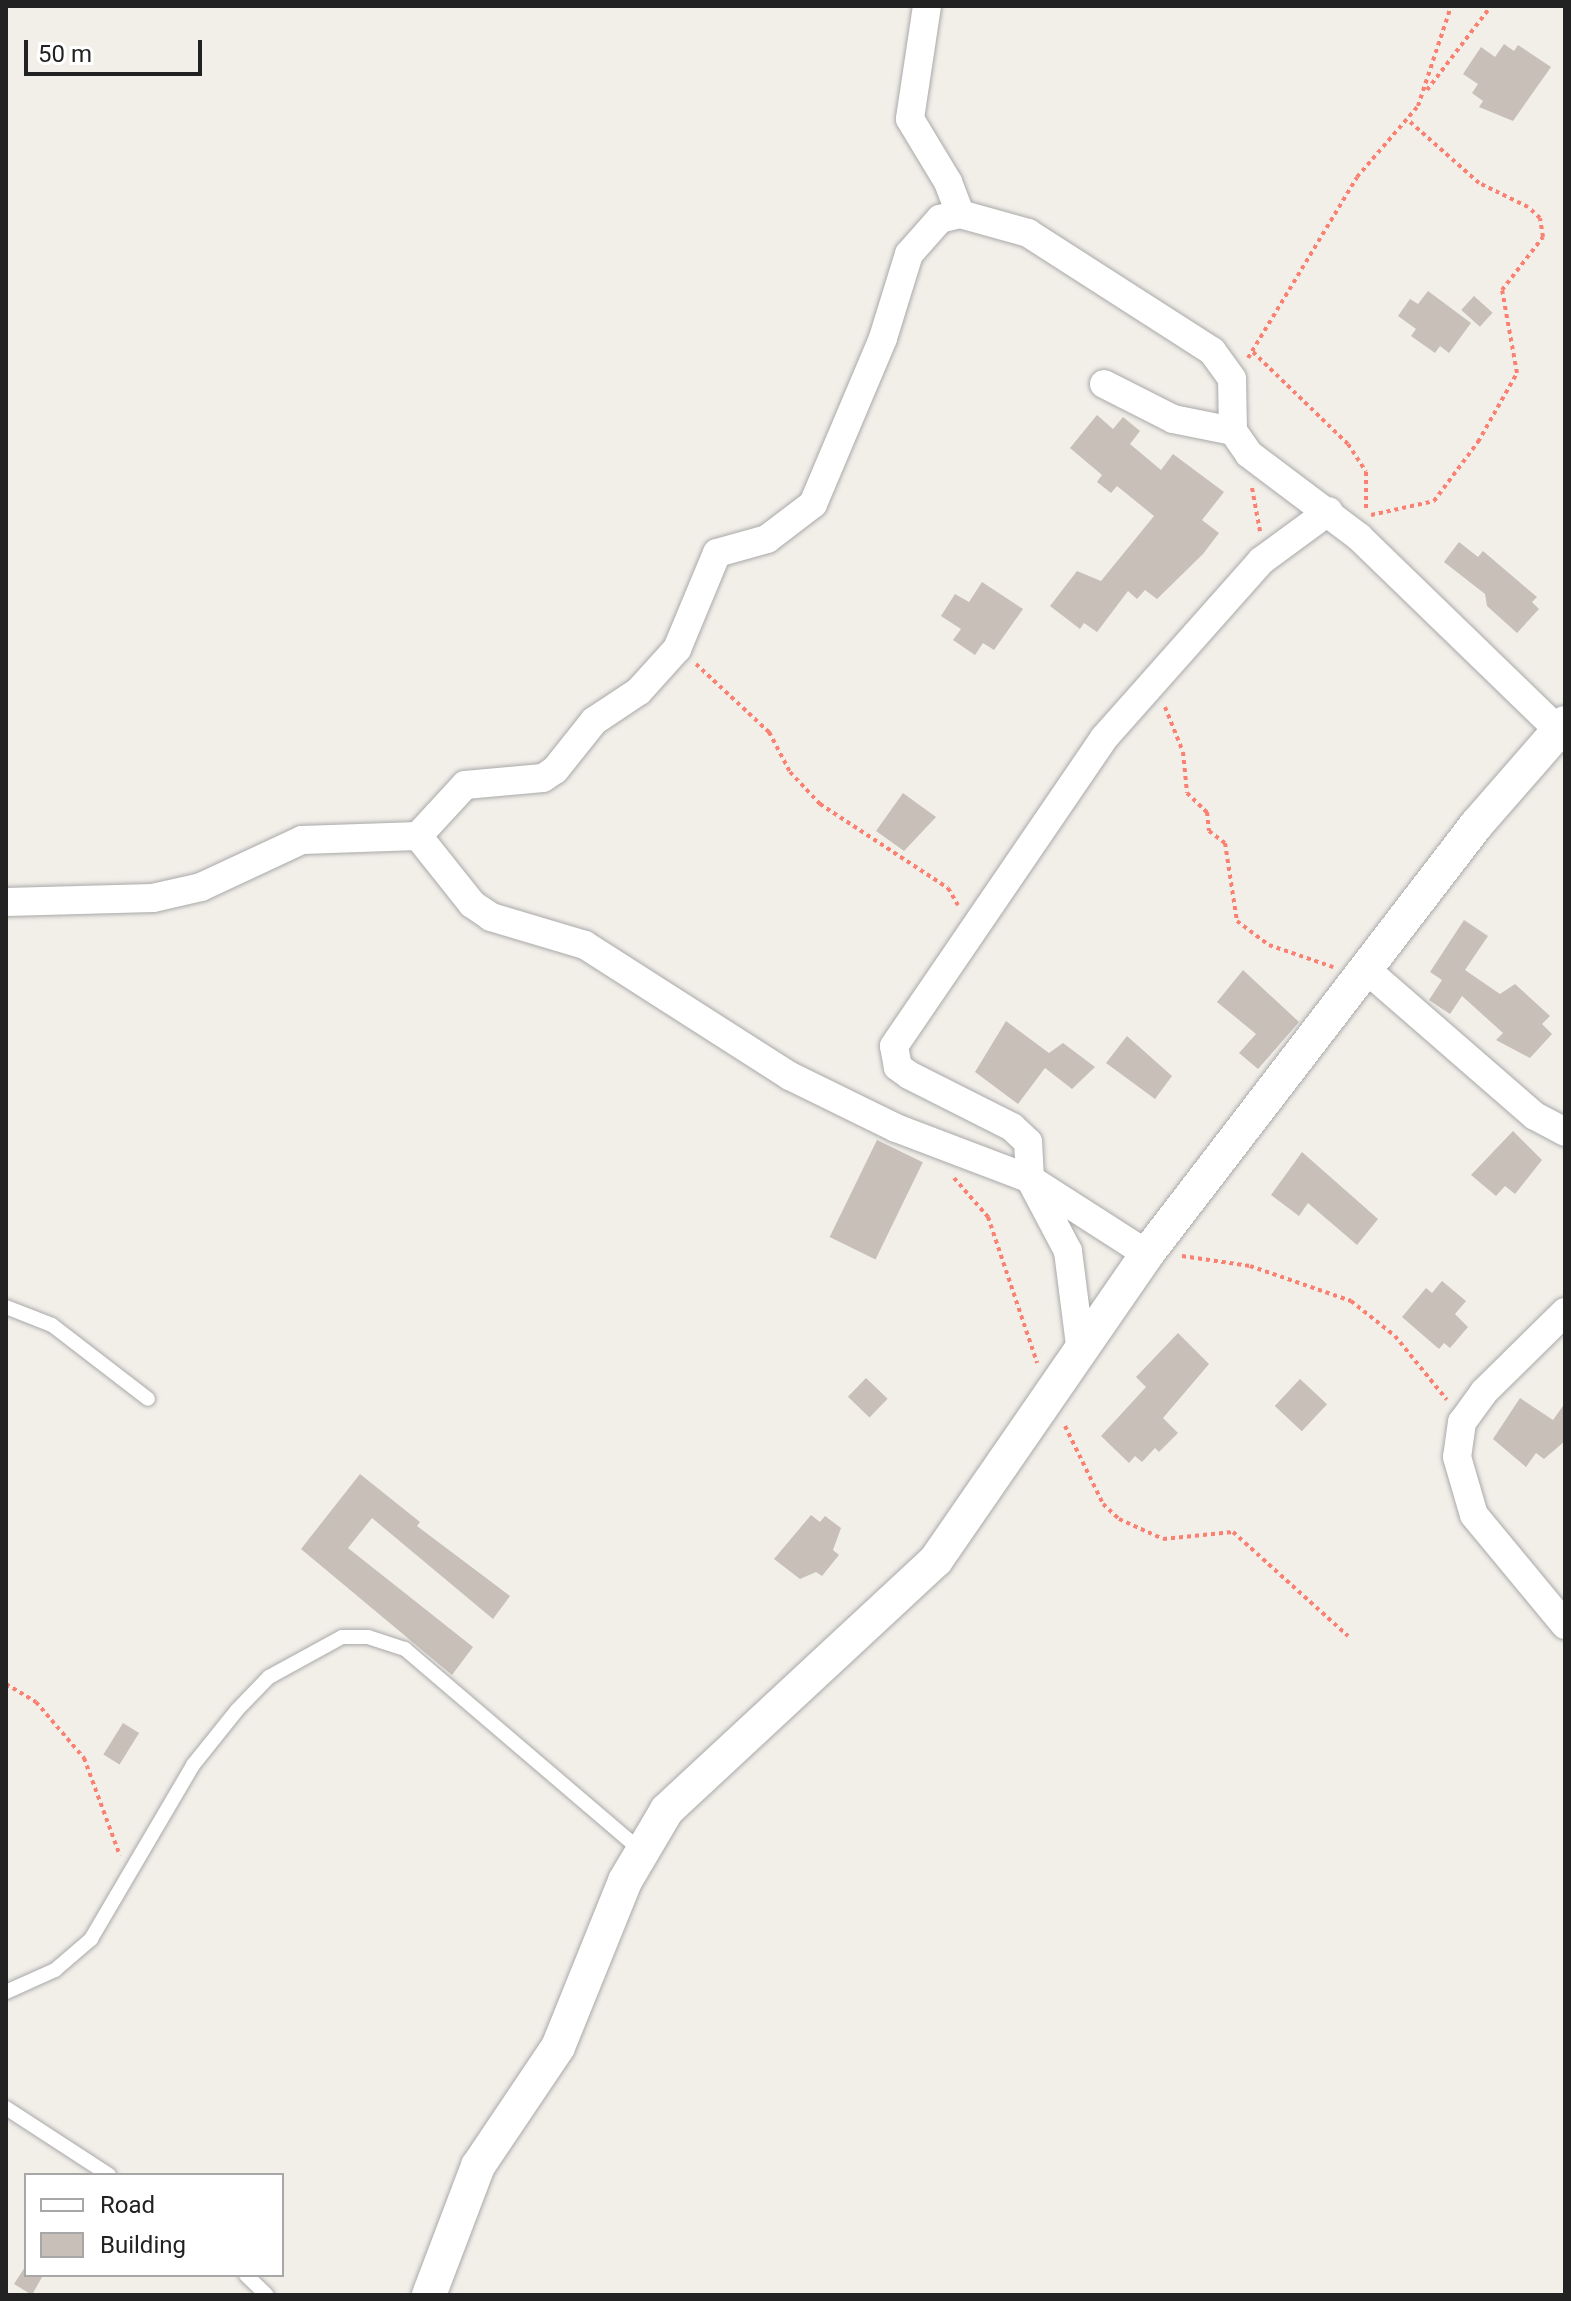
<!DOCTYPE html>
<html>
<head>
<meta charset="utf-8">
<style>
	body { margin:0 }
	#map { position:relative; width:1571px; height:2301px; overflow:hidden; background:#f2efe9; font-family:Roboto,sans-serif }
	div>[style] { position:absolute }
	.building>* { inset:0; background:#c7bfb8; transform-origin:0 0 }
	.path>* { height:4px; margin-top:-2px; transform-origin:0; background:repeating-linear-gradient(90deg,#fa8072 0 4px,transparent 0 8px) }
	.roads { filter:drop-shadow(0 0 2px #a9a9a9) drop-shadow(0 0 2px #a9a9a9) }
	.service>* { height:14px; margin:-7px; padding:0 7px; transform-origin:7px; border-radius:7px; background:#fff }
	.minor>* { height:28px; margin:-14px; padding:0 14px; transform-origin:14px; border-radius:14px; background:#fff }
	.tertiary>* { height:34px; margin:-17px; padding:0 17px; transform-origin:17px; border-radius:17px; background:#fff }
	span { translate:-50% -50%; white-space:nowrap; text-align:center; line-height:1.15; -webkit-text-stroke:6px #fff; paint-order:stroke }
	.frame { position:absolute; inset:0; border:8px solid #222; pointer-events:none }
	.legend { position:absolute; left:24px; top:2173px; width:260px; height:104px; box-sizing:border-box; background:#fff; border:2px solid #a7a7a7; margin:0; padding:10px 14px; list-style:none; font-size:24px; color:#222 }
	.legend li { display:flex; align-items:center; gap:16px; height:40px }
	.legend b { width:40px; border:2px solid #a7a7a7 }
	.scale { position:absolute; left:24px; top:40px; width:178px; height:36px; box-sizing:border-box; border:4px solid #222; border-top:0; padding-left:10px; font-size:24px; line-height:28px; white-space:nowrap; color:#222; -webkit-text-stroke:6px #fff; paint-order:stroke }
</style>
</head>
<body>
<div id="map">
	<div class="building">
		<i style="clip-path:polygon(1504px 44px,1514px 51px,1518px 45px,1551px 67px,1513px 121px,1479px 107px,1483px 101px,1472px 93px,1478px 84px,1463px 74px,1481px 47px,1495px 57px)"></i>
		<i style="clip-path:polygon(1428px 291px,1471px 323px,1449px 353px,1440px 346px,1435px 353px,1411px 336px,1416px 329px,1398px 316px,1410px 299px,1418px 304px)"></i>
		<i style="left:1474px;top:296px;width:25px;height:19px;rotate:42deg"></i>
		<i style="clip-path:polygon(1097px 415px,1113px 429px,1123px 417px,1140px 431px,1130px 444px,1161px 470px,1173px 454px,1224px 492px,1202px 520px,1219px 533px,1203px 554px,1157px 599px,1145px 590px,1137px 599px,1128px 591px,1097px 632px,1084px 623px,1080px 629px,1050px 606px,1077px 571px,1101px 581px,1154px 516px,1117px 486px,1111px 493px,1097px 482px,1102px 475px,1070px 448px)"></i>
		<i style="clip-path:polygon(1459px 542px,1478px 557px,1483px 551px,1537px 597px,1532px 602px,1539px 609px,1517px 633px,1487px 606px,1485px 594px,1444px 562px)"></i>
		<i style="clip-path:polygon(982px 582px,1023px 609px,994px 650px,983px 643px,975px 655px,953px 640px,961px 629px,941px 616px,955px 594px,969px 602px)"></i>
		<i style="clip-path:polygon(903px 793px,936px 817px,904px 851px,876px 831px)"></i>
		<i style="clip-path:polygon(1464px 920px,1488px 936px,1465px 970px,1500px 994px,1515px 984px,1550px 1016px,1542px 1024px,1552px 1034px,1530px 1058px,1496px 1040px,1503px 1033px,1462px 996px,1450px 1014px,1429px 1000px,1442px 980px,1430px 972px)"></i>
		<i style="clip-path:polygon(1243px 970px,1299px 1022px,1258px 1069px,1239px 1053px,1256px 1034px,1217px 1002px)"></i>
		<i style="clip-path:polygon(1006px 1021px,1049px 1053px,1063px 1043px,1095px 1067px,1072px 1089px,1045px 1068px,1018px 1104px,975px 1072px)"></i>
		<i style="clip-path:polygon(1127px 1036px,1172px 1076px,1155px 1099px,1106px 1063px)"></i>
		<i style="clip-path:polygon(1513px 1131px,1542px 1160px,1515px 1194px,1505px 1186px,1496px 1196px,1471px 1175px)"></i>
		<i style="left:877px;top:1140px;width:51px;height:108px;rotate:26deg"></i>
		<i style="clip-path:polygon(1302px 1152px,1378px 1219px,1357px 1245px,1308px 1203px,1299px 1216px,1271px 1195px)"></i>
		<i style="clip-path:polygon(1442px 1281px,1466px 1301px,1455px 1314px,1468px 1327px,1450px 1348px,1444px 1343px,1439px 1349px,1402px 1317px,1426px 1288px,1432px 1293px)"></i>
		<i style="clip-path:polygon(1178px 1333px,1209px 1364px,1163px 1418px,1178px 1433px,1159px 1452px,1155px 1448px,1142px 1462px,1135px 1456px,1129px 1463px,1101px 1436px,1146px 1387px,1136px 1377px)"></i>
		<i style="left:866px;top:1378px;width:30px;height:26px;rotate:44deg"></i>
		<i style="left:1300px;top:1379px;width:37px;height:37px;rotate:43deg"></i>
		<i style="clip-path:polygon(1520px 1398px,1553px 1420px,1565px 1403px,1565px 1441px,1544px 1459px,1536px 1453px,1526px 1467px,1493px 1439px)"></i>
		<i style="clip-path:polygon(360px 1474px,420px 1522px,417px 1526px,510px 1596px,493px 1619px,372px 1518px,348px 1548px,473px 1647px,452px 1675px,301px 1549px)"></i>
		<i style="clip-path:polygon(811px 1515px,820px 1522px,825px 1516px,841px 1528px,833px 1550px,839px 1555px,822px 1576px,816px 1572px,800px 1579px,774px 1559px)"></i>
		<i style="left:123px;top:1723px;width:19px;height:37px;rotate:32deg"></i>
		<i style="clip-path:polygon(25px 2267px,26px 2275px,42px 2277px,32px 2295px,14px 2284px)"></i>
	</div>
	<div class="path">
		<i style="left:1427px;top:90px;width:106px;rotate:-52.7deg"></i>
		<i style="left:1253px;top:352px;width:132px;rotate:44.1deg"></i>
		<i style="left:1348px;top:444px;width:33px;rotate:57deg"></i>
		<i style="left:1366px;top:472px;width:39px;rotate:90deg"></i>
		<i style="left:1248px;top:358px;width:211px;rotate:-58.9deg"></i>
		<i style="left:1357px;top:177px;width:94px;rotate:-49.3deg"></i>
		<i style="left:1418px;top:106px;width:105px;rotate:-71.7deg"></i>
		<i style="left:1252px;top:488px;width:44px;rotate:79.5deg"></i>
		<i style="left:1371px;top:515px;width:65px;rotate:-12.5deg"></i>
		<i style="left:1434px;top:501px;width:74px;rotate:-53.3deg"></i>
		<i style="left:1478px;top:442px;width:79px;rotate:-60.5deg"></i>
		<i style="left:1517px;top:373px;width:84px;rotate:-100.2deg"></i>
		<i style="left:1502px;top:290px;width:67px;rotate:-52.3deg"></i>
		<i style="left:1543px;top:237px;width:19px;rotate:-99deg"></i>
		<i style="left:1540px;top:218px;width:16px;rotate:-137deg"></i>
		<i style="left:1528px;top:207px;width:55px;rotate:-153.9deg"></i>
		<i style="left:1479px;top:183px;width:95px;rotate:-138.4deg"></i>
		<i style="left:696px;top:664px;width:100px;rotate:43deg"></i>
		<i style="left:769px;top:732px;width:45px;rotate:62.3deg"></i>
		<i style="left:790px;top:772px;width:44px;rotate:46.8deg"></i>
		<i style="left:820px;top:804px;width:153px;rotate:33.3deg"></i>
		<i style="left:948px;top:888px;width:20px;rotate:60deg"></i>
		<i style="left:1165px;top:707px;width:48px;rotate:68.2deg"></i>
		<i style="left:1183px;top:752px;width:41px;rotate:84.4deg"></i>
		<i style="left:1187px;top:793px;width:28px;rotate:44deg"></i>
		<i style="left:1207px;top:812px;width:19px;rotate:84deg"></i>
		<i style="left:1209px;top:831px;width:20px;rotate:37deg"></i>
		<i style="left:1225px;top:843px;width:79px;rotate:81.3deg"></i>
		<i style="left:1237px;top:921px;width:40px;rotate:37deg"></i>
		<i style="left:1269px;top:945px;width:68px;rotate:19deg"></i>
		<i style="left:954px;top:1178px;width:52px;rotate:48.9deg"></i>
		<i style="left:988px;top:1217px;width:154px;rotate:71.4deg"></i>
		<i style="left:1182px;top:1256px;width:69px;rotate:8.4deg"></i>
		<i style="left:1250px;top:1266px;width:107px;rotate:19.1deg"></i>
		<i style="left:1351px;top:1301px;width:56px;rotate:38.5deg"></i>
		<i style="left:1395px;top:1336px;width:82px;rotate:50.9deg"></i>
		<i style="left:1065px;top:1426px;width:87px;rotate:64deg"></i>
		<i style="left:1103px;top:1504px;width:22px;rotate:43deg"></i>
		<i style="left:1119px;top:1519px;width:48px;rotate:24.4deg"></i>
		<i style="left:1163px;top:1539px;width:70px;rotate:-5.7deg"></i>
		<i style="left:1233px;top:1532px;width:155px;rotate:42.1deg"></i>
		<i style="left:6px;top:1684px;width:35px;rotate:31deg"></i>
		<i style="left:36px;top:1702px;width:74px;rotate:49.4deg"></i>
		<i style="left:84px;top:1758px;width:104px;rotate:69.8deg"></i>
	</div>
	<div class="roads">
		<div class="service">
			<i style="left:6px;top:1307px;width:49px;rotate:21.4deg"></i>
			<i style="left:52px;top:1325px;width:121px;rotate:37.6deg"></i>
			<i style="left:6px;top:1992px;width:54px;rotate:-24.2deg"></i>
			<i style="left:55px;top:1970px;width:48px;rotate:-40.7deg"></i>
			<i style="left:91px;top:1939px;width:202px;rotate:-59.6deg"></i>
			<i style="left:193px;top:1765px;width:70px;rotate:-51.3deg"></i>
			<i style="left:237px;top:1710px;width:46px;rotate:-45.9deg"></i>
			<i style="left:269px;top:1677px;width:83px;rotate:-28.7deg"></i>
			<i style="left:342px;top:1637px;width:26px"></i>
			<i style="left:368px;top:1637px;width:39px;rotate:18deg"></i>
			<i style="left:405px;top:1649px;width:309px;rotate:40.5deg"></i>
			<i style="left:6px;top:2108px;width:123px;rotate:33deg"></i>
			<i style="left:246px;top:2275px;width:29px;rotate:44deg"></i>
		</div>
		<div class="minor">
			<i style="left:927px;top:6px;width:114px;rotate:98.6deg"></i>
			<i style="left:910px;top:119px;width:74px;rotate:58.9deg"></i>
			<i style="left:948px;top:182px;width:34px;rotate:69deg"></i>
			<i style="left:1104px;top:384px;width:77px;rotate:26.9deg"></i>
			<i style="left:1173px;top:419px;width:61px;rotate:11.3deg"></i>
			<i style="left:418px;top:836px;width:69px;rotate:-47.3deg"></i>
			<i style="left:465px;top:785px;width:78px;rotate:-5.1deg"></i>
			<i style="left:543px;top:778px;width:14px;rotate:-34deg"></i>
			<i style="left:555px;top:770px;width:63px;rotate:-51.5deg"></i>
			<i style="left:594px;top:721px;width:54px;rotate:-33.7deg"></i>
			<i style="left:639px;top:691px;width:57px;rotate:-47.9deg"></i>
			<i style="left:677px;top:649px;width:104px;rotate:-67.4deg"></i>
			<i style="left:717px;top:553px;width:52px;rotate:-15.6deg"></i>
			<i style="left:767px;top:539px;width:58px;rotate:-37.3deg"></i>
			<i style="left:813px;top:504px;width:180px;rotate:-67.1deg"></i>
			<i style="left:883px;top:338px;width:88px;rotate:-72.8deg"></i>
			<i style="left:909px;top:254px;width:47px;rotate:-48.5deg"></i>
			<i style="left:940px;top:219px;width:21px;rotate:-14deg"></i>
			<i style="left:960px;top:214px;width:71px;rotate:15.6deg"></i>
			<i style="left:1028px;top:233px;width:219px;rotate:32.7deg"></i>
			<i style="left:1212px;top:351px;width:34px;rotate:54deg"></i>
			<i style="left:1232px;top:379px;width:52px;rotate:88.9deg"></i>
			<i style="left:1233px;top:431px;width:28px;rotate:55deg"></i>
			<i style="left:1249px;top:454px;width:138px;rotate:37deg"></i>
			<i style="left:1359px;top:537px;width:277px;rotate:44.1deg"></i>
			<i style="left:6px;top:902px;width:147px;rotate:-1.6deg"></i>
			<i style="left:153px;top:898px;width:49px;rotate:-12.9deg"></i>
			<i style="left:201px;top:887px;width:111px;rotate:-25deg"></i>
			<i style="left:302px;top:840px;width:116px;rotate:-2deg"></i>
			<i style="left:418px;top:836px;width:87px;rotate:51.5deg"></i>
			<i style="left:472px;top:904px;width:23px;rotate:34deg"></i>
			<i style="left:491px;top:917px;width:98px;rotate:16.6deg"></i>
			<i style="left:585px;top:945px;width:243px;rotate:32.6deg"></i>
			<i style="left:790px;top:1076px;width:118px;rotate:26.1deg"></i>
			<i style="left:896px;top:1128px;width:143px;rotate:20.8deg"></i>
			<i style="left:1030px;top:1179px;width:139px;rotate:32.7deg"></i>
			<i style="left:1368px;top:971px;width:221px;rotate:41deg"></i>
			<i style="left:1535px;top:1116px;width:34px;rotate:28deg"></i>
			<i style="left:1565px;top:1312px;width:114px;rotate:135.4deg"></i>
			<i style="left:1484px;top:1392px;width:37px;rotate:126deg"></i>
			<i style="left:1462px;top:1422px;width:35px;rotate:98deg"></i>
			<i style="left:1457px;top:1457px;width:60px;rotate:73.7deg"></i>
			<i style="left:1474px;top:1515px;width:143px;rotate:50.4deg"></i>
			<i style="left:1080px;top:1345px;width:95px;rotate:-97.3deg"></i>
			<i style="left:1068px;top:1251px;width:81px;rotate:-117.8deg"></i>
			<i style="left:1030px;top:1179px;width:37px;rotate:-93deg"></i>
			<i style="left:1028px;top:1142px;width:22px;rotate:-137deg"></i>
			<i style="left:1012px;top:1127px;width:115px;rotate:-153.2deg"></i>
			<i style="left:909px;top:1075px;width:14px;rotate:-144deg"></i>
			<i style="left:898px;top:1067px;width:21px;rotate:-101deg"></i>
			<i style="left:894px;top:1046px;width:373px;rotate:-55.7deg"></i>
			<i style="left:1104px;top:738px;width:237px;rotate:-48.4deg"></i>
			<i style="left:1261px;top:561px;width:84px;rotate:-36.3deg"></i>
		</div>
		<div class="tertiary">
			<i style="left:429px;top:2295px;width:138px;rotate:-69.2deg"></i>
			<i style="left:478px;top:2166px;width:143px;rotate:-56.1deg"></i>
			<i style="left:558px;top:2047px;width:179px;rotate:-68deg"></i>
			<i style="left:625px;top:1881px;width:82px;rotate:-59.4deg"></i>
			<i style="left:667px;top:1810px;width:367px;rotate:-42.9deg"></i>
			<i style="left:936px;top:1560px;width:372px;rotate:-55.4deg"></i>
			<i style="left:1147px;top:1254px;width:542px;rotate:-52.5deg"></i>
			<i style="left:1477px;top:824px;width:134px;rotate:-48.9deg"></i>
		</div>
	</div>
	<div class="frame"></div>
	<ul class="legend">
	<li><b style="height:10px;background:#fff"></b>Road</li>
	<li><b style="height:22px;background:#c7bfb8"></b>Building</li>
	</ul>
	<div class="scale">50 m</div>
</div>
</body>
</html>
